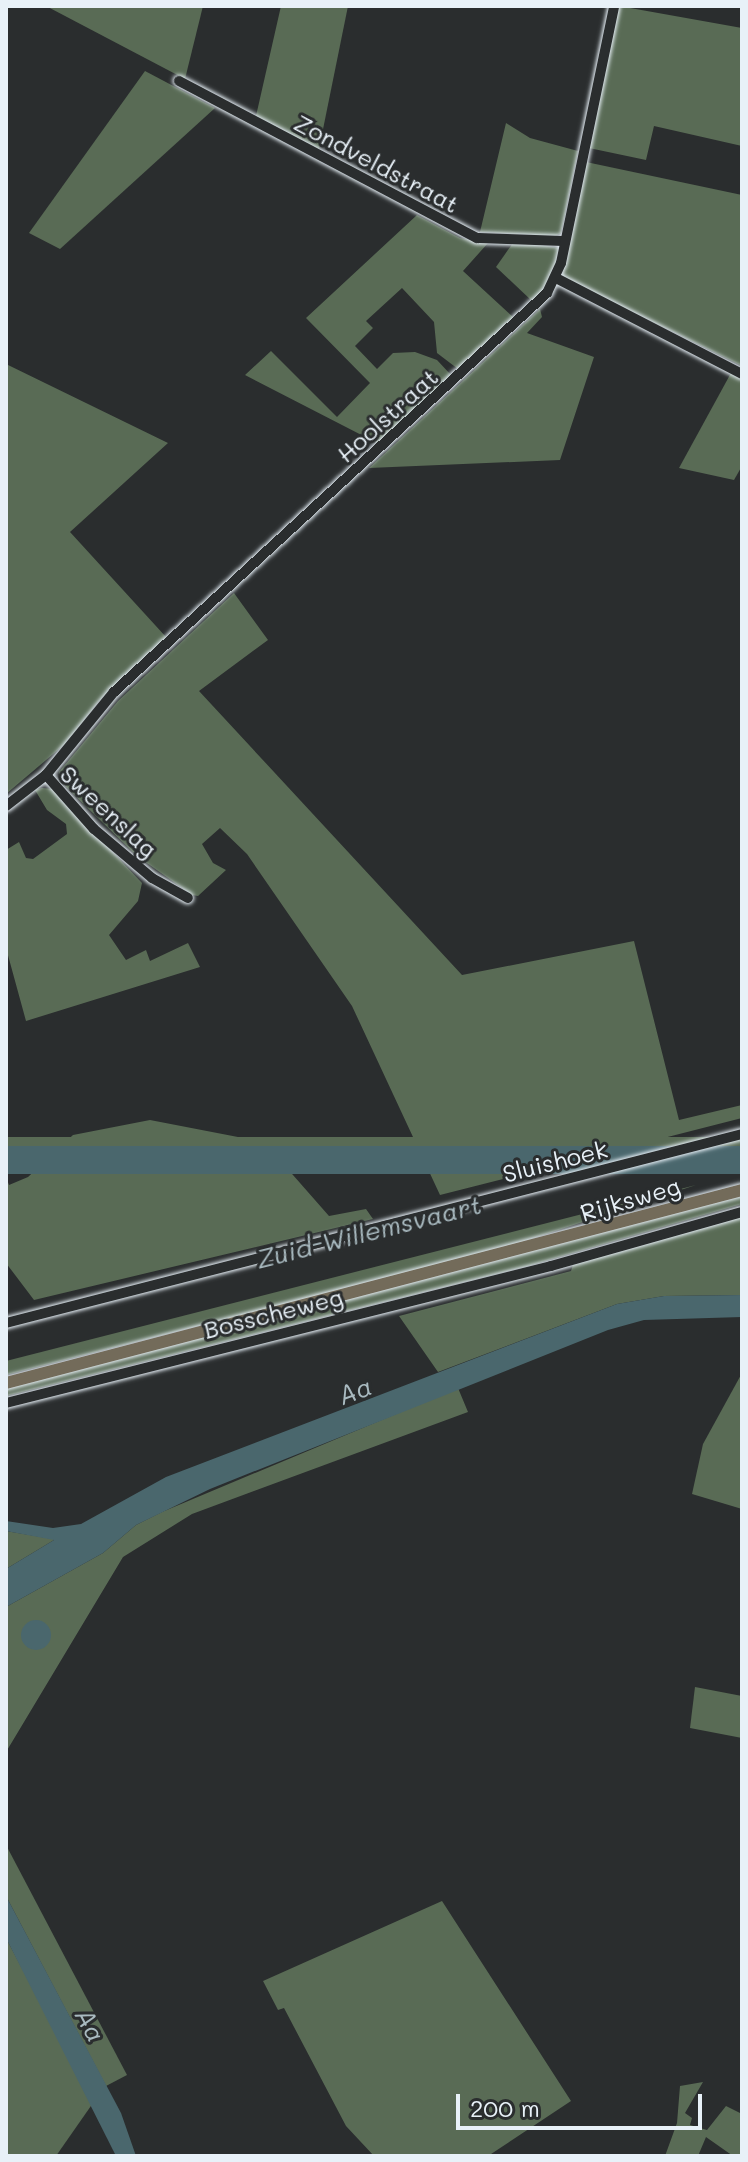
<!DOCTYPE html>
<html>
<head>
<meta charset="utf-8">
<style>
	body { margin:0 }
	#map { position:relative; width:748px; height:2162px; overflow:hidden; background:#2a2d2e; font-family:Mali,sans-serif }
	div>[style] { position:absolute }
	.green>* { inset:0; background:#596b55; transform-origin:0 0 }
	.water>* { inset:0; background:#4a676d; transform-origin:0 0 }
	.round { border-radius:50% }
	.roads { filter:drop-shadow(0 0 2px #e8f1f8) drop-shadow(0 0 2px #e8f1f8) }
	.minor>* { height:10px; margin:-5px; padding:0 5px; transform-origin:5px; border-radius:5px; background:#2a2d2e }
	.major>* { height:12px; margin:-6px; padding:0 6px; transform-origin:6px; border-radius:6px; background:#736b5a }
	span { translate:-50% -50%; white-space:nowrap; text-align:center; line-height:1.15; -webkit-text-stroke:6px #2a2d2e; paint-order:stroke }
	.street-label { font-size:24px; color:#e8f1f8 }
	.water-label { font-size:26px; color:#a9bac0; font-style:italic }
	.frame { position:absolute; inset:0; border:8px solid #e8f1f8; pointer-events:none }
	.scale { position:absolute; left:456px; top:2094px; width:246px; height:36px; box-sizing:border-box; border:4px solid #e8f1f8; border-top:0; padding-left:10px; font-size:24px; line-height:28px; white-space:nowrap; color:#e8f1f8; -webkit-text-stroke:6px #2a2d2e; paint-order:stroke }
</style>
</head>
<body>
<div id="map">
	<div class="green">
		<i style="clip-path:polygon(46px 6px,203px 6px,185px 79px)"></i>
		<i style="clip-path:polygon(281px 6px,348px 6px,319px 149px,256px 116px)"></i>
		<i style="clip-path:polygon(619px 6px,742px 28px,742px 146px,654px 126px,646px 160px,589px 148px)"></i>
		<i style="clip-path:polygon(145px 71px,215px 108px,60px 249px,29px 233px)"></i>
		<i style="clip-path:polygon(506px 123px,530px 138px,578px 151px,561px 233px,555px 236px,480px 232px)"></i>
		<i style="clip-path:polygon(586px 162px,742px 195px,742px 366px,562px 277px)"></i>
		<i style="clip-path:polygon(417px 215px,460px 238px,488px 243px,463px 271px,514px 318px,458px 369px,437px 353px,434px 322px,402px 288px,366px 321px,373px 328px,355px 346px,377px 369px,393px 353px,415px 352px,437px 360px,451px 375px,377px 443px,245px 375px,271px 351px,337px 417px,370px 383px,306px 318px)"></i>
		<i style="clip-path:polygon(515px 240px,559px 248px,551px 282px,532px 301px,496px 267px)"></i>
		<i style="clip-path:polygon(540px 309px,542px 317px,527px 333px,594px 357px,560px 460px,369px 468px)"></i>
		<i style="clip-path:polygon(6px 364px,168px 443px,70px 532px,166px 637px,99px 701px,65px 744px,6px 794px)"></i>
		<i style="clip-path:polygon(731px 373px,742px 379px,742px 466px,734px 480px,679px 468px)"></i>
		<i style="clip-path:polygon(234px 593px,268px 640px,199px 691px,462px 975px,634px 941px,679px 1120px,742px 1105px,742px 1118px,440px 1195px,352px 1006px,247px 854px,220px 828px,202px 844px,213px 863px,226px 870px,198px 896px,192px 895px,137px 856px,59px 780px,59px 772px,118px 701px)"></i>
		<i style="clip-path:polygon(42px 788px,53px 789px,142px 883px,138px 901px,109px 935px,126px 960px,146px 950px,150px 961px,188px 943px,200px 967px,26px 1021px,6px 948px,6px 850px,19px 842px,26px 858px,33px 859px,67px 834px,66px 824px,47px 810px,35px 790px)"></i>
		<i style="clip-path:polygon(150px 1120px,264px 1142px,329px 1216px,366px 1209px,373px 1219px,34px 1300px,6px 1263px,6px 1177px,9px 1185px,28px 1177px,73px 1135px)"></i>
		<i style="left:742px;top:1137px;width:9px;height:760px;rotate:90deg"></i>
		<i style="clip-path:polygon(696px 1185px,500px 1249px,6px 1375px,6px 1361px)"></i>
		<i style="clip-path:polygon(742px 1195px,742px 1204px,528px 1266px,6px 1396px,6px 1386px)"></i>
		<i style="clip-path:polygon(742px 1210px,742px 1295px,664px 1296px,617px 1304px,438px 1372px,399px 1316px,571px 1271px,573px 1265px)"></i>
		<i style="clip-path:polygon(742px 1373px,742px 1509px,692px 1494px,703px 1444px)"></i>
		<i style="clip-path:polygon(458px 1388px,468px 1412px,192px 1514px,123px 1557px,6px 1752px,6px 1607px,103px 1553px,136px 1525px,162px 1512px)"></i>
		<i style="clip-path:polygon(6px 1531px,53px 1539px,54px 1540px,6px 1569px)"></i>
		<i style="clip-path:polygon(695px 1687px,742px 1696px,742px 1738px,690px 1728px)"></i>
		<i style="clip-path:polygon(6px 1845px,127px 2075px,106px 2086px,6px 1896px)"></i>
		<i style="clip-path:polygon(442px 1901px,571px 2101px,488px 2156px,374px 2156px,346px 2126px,284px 2008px,278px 2010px,263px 1981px)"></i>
		<i style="clip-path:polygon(6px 1938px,93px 2103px,56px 2156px,6px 2156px)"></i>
		<i style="clip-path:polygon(703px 2082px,685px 2113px,692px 2118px,690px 2125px,707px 2130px,726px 2106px,742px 2114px,742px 2156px,733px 2156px,706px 2137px,698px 2156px,665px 2156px,677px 2123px,680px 2086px)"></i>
	</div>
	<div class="water">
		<i style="left:742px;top:1146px;width:28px;height:760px;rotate:90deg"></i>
		<i style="clip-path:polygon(742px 1295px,742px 1317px,644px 1320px,608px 1330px,210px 1489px,136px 1525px,103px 1553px,6px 1607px,6px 1569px,54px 1540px,6px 1531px,6px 1521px,53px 1528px,81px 1524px,166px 1477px,617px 1304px,664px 1296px)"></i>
		<i class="round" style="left:21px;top:1620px;width:30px;height:30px"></i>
		<i style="clip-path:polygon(6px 1896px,121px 2113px,136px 2156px,116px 2156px,6px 1938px)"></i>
	</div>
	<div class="roads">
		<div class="minor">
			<i style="left:179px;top:81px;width:337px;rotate:27.8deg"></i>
			<i style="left:477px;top:238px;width:88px;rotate:2deg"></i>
			<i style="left:556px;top:278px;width:209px;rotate:27.3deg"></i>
			<i style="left:46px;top:775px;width:72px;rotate:48.4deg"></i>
			<i style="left:94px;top:829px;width:76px;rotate:40.2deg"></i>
			<i style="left:152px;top:878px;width:41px;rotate:29.1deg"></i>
			<i style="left:6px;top:806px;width:51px;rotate:-37.8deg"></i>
			<i style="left:46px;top:775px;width:107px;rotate:-50.7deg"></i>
			<i style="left:114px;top:692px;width:589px;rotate:-42.66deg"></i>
			<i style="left:547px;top:293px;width:33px;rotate:-65deg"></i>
			<i style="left:561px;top:263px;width:262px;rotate:-78.3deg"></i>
			<i style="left:6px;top:1323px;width:760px;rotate:-14.4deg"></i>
			<i style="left:6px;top:1403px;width:562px;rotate:-14.11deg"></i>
			<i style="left:551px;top:1266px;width:198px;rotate:-15.8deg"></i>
		</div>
		<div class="major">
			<i style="left:6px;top:1383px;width:761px;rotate:-14.69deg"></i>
		</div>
	</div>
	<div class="street-label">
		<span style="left:377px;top:163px;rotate:28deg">Zondveldstraat</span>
		<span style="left:387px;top:415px;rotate:-42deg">Hoolstraat</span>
		<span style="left:109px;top:811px;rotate:43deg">Sweenslag</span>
		<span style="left:555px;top:1161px;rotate:-14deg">Sluishoek</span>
		<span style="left:630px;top:1199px;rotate:-16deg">Rijksweg</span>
		<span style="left:273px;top:1313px;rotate:-14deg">Bosscheweg</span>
	</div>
	<div class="water-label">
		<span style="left:369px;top:1232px;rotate:-14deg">Zuid-Willemsvaart</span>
		<span style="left:355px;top:1391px;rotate:-21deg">Aa</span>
		<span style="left:90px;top:2025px;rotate:62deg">Aa</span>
	</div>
	<div class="frame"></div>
	<div class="scale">200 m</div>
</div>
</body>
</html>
